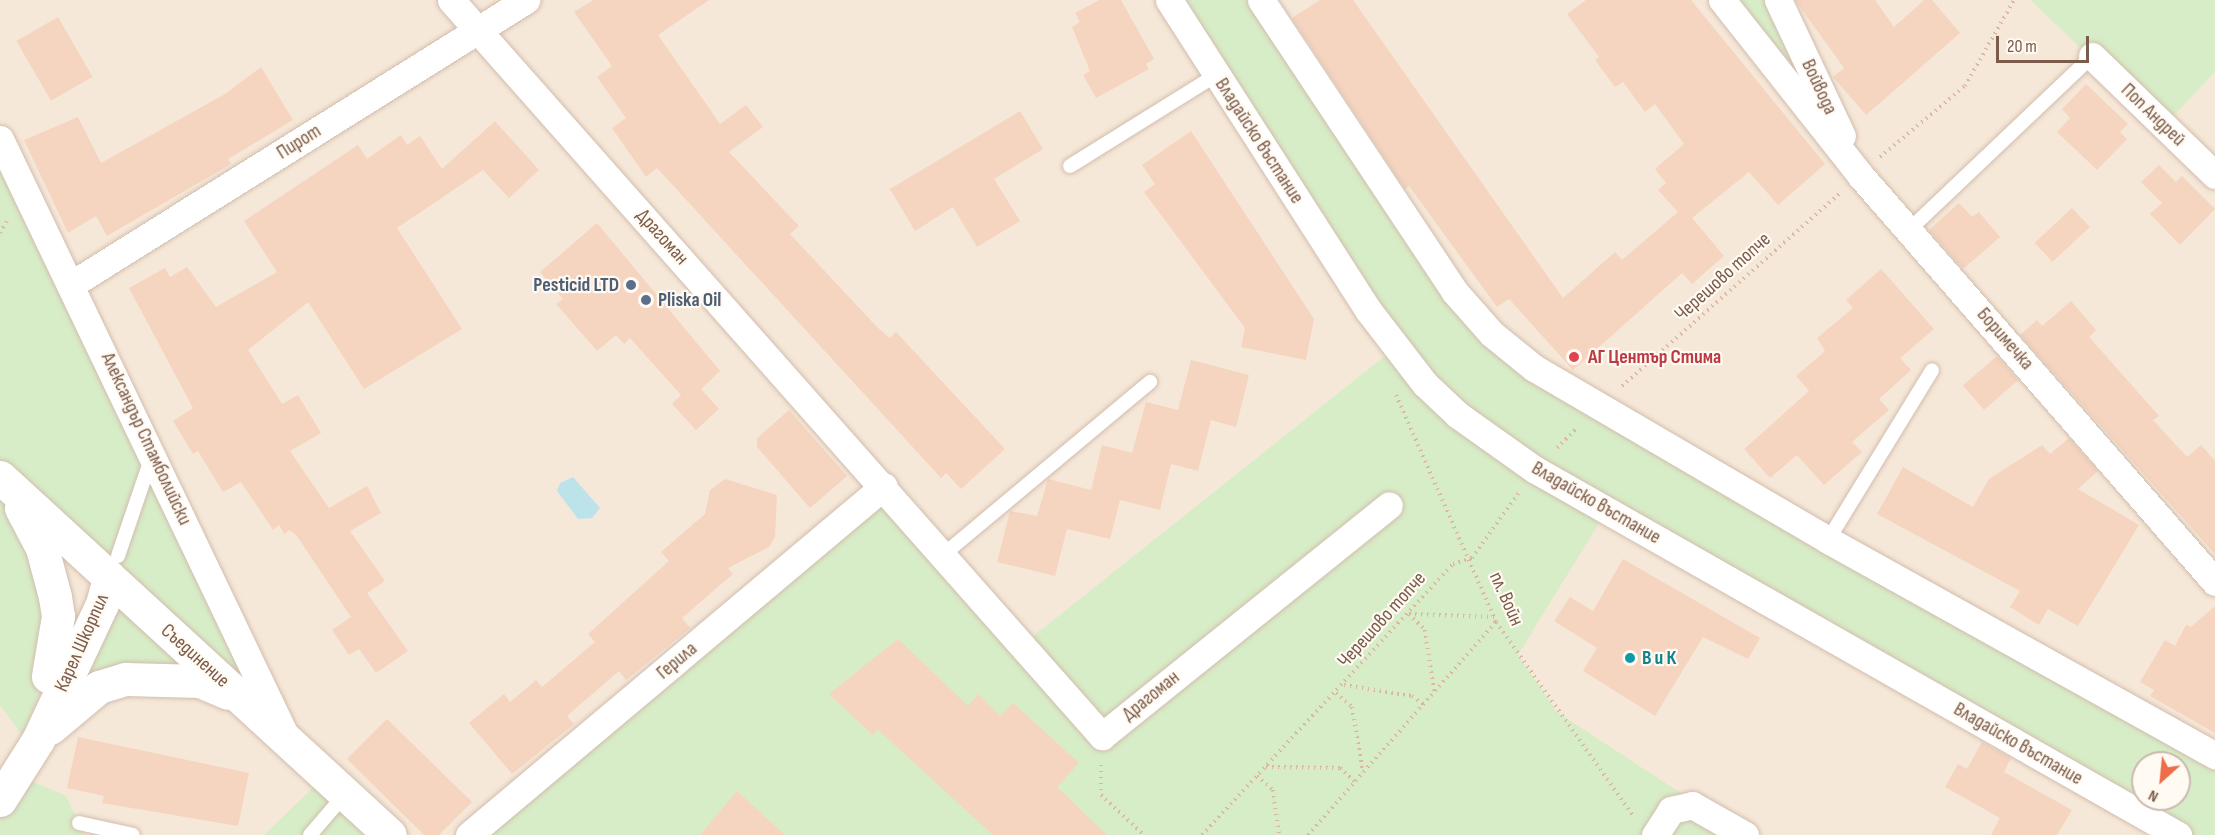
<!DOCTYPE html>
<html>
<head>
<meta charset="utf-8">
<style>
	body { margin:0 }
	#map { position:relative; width:2215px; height:835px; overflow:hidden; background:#fef6ea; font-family:"Sofia Sans Condensed",sans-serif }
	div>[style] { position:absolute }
	.residential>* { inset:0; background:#f6e8d8 }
	.green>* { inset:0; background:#d7edc7 }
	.water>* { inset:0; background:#bce3e9 }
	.building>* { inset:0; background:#f5d4c0; transform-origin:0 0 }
	.path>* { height:4px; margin-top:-2px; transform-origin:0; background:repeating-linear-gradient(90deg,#dbb7a2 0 1.5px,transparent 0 6px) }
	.roads { filter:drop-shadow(0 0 2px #d2bdae) drop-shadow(0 0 2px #d2bdae) }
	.lane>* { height:14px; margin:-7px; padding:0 7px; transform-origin:7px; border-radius:7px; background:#fff }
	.street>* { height:27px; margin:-13.5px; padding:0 13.5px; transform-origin:13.5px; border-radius:13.5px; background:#fff }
	.secondary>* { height:33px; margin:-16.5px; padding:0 16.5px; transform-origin:16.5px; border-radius:16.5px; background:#fff }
	.dots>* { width:16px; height:16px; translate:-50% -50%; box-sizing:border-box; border:3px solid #fffaf2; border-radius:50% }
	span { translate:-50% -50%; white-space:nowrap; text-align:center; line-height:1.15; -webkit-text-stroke:4.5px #fffaf2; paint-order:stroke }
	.street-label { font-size:20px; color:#7b5b4b }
	.service-label { font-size:20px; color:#4e5e75; font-weight:700 }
	.right { translate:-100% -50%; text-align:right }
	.left { translate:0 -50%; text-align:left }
	.health-label { font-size:20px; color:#be3a42; font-weight:700 }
	.culture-label { font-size:20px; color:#0d838f; font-weight:700 }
	.north { position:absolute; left:2131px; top:751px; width:60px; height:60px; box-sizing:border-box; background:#fffaf2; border:2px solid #cabaaf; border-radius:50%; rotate:207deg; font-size:16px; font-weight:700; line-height:24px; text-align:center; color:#7b5b4b }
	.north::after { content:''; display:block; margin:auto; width:21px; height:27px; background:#ed6d4a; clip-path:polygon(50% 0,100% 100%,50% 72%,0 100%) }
	.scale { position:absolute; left:1996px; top:36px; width:93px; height:27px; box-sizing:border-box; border:3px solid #7b5b4b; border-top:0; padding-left:8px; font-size:18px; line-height:21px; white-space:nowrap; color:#7b5b4b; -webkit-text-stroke:4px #fffaf2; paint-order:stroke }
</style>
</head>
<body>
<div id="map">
	<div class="residential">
		<i style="clip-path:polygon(evenodd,0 0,2030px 0,2164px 125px,2215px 72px,2215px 835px,0 835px,0 0,2143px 763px,2179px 763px,2179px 799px,2143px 799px,2143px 763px)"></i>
	</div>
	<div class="green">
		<i style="clip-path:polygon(evenodd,1169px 0,1261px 0,1492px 334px,2215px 755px,2215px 835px,2178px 835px,1607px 510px,1518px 655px,1557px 712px,1745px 835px,469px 835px,884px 486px,1022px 645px,1396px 347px,1169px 0,2143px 763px,2179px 763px,2179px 799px,2143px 799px,2143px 763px)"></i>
		<i style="clip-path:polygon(1722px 0,1778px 0,1860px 175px)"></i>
		<i style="clip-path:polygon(2030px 0,2215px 0,2215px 72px,2164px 126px)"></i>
		<i style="clip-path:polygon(0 139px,288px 740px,200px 681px,76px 703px,109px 577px,12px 489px,42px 548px,48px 676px,22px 735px,0 705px)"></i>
		<i style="clip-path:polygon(13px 773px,66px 796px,84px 835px,0 835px,0 800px)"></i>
		<i style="clip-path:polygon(326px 775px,390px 835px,264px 835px)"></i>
	</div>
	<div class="water">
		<i style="clip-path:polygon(573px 477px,600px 508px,592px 518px,578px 519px,557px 491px,560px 483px)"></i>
	</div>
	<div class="building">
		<i style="clip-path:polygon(593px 0,709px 0,658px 35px,720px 124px,746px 105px,763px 127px,729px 152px,799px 226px,790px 234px,877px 327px,890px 338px,896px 332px,1005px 449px,961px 489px,946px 473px,941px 478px,657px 168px,646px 177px,612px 128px,626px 118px,597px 77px,612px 66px,574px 12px)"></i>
		<i style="clip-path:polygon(1099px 0,1121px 0,1154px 59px,1146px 64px,1149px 69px,1096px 98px,1083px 75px,1090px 71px,1072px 27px,1080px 22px,1075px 13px)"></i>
		<i style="clip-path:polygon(1320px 0,1353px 0,1563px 298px,1615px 252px,1622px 260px,1678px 212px,1658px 190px,1666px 183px,1655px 169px,1684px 144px,1655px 104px,1645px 112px,1623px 82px,1615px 87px,1595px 60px,1599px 57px,1567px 14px,1586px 0,1691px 0,1825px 164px,1778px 205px,1749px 172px,1692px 218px,1724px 256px,1692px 284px,1682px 273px,1573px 370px,1509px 299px,1497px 307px,1409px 186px,1405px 189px,1292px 18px)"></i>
		<i style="clip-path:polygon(1795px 0,1875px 0,1894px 27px,1924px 0,1932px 0,1960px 33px,1866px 115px,1833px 77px,1844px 68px)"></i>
		<i style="left:58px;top:17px;width:69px;height:48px;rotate:60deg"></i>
		<i style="clip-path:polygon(261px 67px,293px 120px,228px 159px,231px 164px,107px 236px,96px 216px,68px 233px,24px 140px,78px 117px,101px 163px,225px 94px)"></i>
		<i style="clip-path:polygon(2086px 84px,2128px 124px,2120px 132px,2127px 139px,2097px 170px,2057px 132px,2070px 118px,2062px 109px)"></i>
		<i style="clip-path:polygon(1020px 111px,1043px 149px,994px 179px,1020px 221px,977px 247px,953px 207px,915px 231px,890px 189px)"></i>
		<i style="clip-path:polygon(495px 121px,539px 170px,509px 198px,483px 170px,397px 228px,462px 329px,364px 389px,308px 302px,248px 350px,282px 404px,298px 395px,321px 433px,290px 451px,329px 508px,367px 486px,381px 513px,350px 531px,385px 581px,367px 593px,408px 651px,376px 673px,359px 649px,349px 655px,332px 630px,351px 617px,297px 536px,290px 530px,284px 534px,279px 525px,273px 530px,241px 482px,223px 492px,198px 451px,193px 454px,173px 421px,193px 408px,129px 288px,165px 268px,170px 277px,187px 267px,216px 307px,277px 272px,244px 221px,358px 145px,367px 159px,401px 135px,407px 145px,420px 136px,442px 169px)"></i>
		<i style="clip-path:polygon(1191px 131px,1314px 319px,1306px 360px,1241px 347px,1245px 328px,1144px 192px,1155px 184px,1142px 165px)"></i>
		<i style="clip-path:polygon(2159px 165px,2176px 182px,2182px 176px,2215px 209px,2180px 245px,2150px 214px,2162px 203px,2141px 182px)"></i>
		<i style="clip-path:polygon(1959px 203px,1972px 217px,1979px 212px,2000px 237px,1963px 269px,1929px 230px)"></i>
		<i style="left:2072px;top:208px;width:26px;height:51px;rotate:47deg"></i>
		<i style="clip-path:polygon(597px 223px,720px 371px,701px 389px,719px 409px,696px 430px,672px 404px,681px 395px,630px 338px,624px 344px,616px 335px,597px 351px,556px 304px,563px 299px,540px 272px)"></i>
		<i style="clip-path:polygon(1881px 269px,1934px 329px,1900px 358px,1911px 370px,1879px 399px,1889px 410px,1852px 442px,1862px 452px,1824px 485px,1797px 455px,1770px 478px,1744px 449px,1809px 391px,1796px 376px,1825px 351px,1817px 338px,1853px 308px,1846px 300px)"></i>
		<i style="clip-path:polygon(2071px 301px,2096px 330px,2089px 337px,2159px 416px,2153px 420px,2187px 457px,2201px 445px,2215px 461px,2215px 554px,2020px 335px,2037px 320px,2042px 326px)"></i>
		<i style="left:1997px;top:356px;width:32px;height:45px;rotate:49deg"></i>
		<i style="clip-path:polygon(1191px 360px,1249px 375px,1236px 427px,1211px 420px,1198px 471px,1171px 464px,1160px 510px,1120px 500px,1110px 539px,1067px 529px,1055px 576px,997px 562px,1010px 511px,1037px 516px,1048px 479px,1091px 490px,1102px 445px,1132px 453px,1146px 402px,1178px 410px)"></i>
		<i style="clip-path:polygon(789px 410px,847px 476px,810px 508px,757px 447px,757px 438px)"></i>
		<i style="clip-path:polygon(2069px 438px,2098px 471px,2078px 489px,2139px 525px,2078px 626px,2048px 609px,2039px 625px,2010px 607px,2020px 591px,1877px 514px,1903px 467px,1973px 507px,1989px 479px,2042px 445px,2050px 454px)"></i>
		<i style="clip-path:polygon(725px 479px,777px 495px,775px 537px,769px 547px,728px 568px,733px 574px,682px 618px,690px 628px,626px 680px,619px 671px,567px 716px,574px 724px,512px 774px,469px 723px,504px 694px,510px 702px,536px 680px,542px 687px,595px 642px,588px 634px,669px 561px,661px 552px,705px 514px,710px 490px)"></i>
		<i style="clip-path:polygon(1623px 559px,1760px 638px,1748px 659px,1703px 637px,1655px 716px,1583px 671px,1597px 648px,1554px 621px,1570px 597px,1593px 611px)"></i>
		<i style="clip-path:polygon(2215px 606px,2215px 733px,2150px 696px,2154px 690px,2140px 682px,2165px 640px,2175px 646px,2186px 625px,2191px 627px)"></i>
		<i style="clip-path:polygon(898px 639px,968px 706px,978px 694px,1000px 716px,1013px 703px,1079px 763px,1057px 787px,1107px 835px,993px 835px,877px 729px,873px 735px,829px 694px)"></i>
		<i style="clip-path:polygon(387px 719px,472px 802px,439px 835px,424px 835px,347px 759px)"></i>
		<i style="clip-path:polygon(78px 737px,249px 773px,238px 826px,102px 803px,104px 796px,67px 788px)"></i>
		<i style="clip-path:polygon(1982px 742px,2011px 758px,2004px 772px,2072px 810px,2057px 835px,1991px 835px,2000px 818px,1945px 787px,1958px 764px,1967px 769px)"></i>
		<i style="clip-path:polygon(737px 791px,785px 835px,700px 835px)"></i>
	</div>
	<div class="path">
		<i style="left:1880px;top:157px;width:111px;rotate:-39.9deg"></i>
		<i style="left:1965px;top:86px;width:99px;rotate:-60.3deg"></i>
		<i style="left:0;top:233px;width:14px;rotate:-60deg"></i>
		<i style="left:1622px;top:386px;width:290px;rotate:-41.5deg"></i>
		<i style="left:1396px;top:395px;width:248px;rotate:66.2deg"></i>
		<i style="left:1496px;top:622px;width:239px;rotate:54.7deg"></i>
		<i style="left:1557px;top:448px;width:28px;rotate:-45deg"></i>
		<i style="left:1409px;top:614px;width:23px;rotate:45deg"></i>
		<i style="left:1425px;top:630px;width:62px;rotate:81.6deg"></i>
		<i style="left:1409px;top:614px;width:85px;rotate:2deg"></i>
		<i style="left:1344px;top:685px;width:69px;rotate:9.2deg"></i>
		<i style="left:1412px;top:696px;width:14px;rotate:36deg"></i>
		<i style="left:1336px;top:693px;width:21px;rotate:41deg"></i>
		<i style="left:1352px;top:707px;width:66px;rotate:80.4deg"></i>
		<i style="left:1101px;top:765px;width:30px;rotate:90deg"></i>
		<i style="left:1101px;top:795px;width:59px;rotate:42.9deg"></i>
		<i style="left:1266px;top:767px;width:74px;rotate:0.8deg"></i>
		<i style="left:1340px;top:768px;width:21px;rotate:43deg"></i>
		<i style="left:1257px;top:776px;width:21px;rotate:41deg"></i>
		<i style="left:1273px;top:790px;width:45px;rotate:82.4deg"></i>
		<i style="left:1202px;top:835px;width:369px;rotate:-47.2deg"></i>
		<i style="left:1453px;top:564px;width:20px;rotate:-18deg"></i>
		<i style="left:1472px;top:558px;width:81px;rotate:-54.5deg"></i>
		<i style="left:1308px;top:835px;width:284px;rotate:-48.6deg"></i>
	</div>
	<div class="roads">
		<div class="lane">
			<i style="left:1070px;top:166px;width:172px;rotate:-31.9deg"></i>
			<i style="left:1910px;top:229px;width:251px;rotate:-43.5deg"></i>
			<i style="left:1828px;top:540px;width:199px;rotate:-58.5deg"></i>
			<i style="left:943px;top:555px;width:270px;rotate:-39.9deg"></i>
			<i style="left:118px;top:556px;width:99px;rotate:-71.2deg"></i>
			<i style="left:79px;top:823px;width:55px;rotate:12.5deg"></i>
			<i style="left:310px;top:835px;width:55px;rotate:-49.4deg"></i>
		</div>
		<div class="street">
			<i style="left:451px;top:0;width:983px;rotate:48.51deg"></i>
			<i style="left:1102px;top:736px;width:368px;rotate:-38.8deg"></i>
			<i style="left:1169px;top:0;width:368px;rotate:57.3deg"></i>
			<i style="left:1368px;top:310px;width:93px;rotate:52.4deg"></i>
			<i style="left:1425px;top:384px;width:45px;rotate:43.2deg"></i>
			<i style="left:1458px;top:415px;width:93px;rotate:35.4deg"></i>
			<i style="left:1534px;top:469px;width:741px;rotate:29.61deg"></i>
			<i style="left:1261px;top:0;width:349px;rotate:56.4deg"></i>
			<i style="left:1454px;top:291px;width:57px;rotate:48.5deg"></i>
			<i style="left:1492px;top:334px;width:54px;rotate:39deg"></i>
			<i style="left:1534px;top:368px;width:341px;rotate:30.3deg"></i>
			<i style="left:1828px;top:540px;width:443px;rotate:29.1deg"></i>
			<i style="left:1722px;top:0;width:223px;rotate:51.7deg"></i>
			<i style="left:1860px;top:175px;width:540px;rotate:48.9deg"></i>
			<i style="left:1778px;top:0;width:150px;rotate:64.8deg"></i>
			<i style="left:2092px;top:56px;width:171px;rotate:44.1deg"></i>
			<i style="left:0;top:139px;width:663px;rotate:64.44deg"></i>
			<i style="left:72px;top:284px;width:536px;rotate:-32.03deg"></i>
			<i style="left:469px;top:835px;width:542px;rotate:-40.06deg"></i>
			<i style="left:1655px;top:835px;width:30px;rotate:-57deg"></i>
			<i style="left:1671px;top:810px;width:22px;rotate:-13deg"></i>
			<i style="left:1692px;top:805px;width:61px;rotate:29.5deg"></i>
		</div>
		<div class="secondary">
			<i style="left:0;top:477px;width:529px;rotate:42.55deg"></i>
			<i style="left:21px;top:508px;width:45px;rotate:62.3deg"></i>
			<i style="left:42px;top:548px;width:51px;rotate:75.1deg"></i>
			<i style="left:55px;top:597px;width:19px;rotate:81deg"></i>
			<i style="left:58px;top:616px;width:61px;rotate:99.5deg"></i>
			<i style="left:50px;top:728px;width:64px;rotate:-39.9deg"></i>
			<i style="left:99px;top:687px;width:28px;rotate:-17deg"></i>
			<i style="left:126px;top:679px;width:74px;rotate:1.5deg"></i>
			<i style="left:200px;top:681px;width:30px;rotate:23deg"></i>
			<i style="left:0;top:800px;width:71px;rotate:-57.7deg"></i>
			<i style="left:38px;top:740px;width:150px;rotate:-64.8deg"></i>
			<i style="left:102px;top:604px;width:28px;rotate:-75deg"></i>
		</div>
	</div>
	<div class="dots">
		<i style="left:631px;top:285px;background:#5c6f8a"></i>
		<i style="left:646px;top:300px;background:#5c6f8a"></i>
		<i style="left:1574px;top:357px;background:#e0444e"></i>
		<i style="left:1630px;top:658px;background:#0f9aa8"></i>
	</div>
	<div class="street-label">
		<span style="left:1819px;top:87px;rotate:65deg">Войвода</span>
		<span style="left:2153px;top:115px;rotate:44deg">Поп Андрей</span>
		<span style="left:1259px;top:141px;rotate:57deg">Владайско въстание</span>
		<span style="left:299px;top:142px;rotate:-32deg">Пирот</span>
		<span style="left:662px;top:237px;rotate:48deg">Драгоман</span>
		<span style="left:1723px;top:277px;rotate:-42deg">Черешово топче</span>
		<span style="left:2005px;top:339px;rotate:49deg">Боримечка</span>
		<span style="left:146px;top:439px;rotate:65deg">Александър Стамболийски</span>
		<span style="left:1596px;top:503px;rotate:30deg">Владайско въстание</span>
		<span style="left:1506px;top:599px;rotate:66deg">пл. Войн</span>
		<span style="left:1382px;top:620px;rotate:-48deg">Черешово топче</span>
		<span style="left:82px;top:643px;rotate:-66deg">Карел Шкорпил</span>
		<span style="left:195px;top:656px;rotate:42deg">Съединение</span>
		<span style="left:677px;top:661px;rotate:-40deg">Герила</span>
		<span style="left:1151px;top:696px;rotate:-39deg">Драгоман</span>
		<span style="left:2018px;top:744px;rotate:30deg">Владайско въстание</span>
	</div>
	<div class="service-label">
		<span class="right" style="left:619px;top:285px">Pesticid LTD</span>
		<span class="left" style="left:658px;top:300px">Pliska Oil</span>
	</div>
	<div class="health-label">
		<span class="left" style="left:1588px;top:357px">АГ Център Стима</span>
	</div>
	<div class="culture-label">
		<span class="left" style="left:1642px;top:658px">В и К</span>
	</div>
	<div class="north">N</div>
	<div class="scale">20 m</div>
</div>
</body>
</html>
